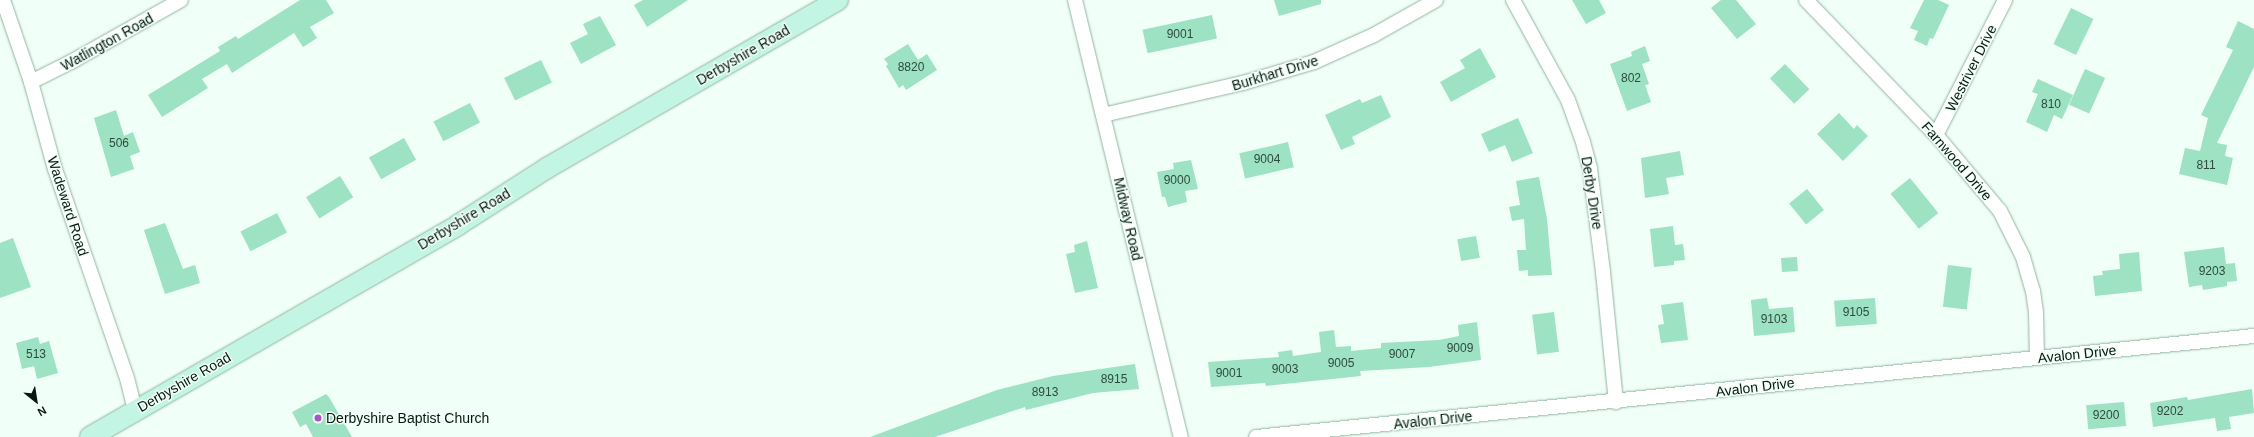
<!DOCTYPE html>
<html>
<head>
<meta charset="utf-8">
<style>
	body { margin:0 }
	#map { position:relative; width:2254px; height:437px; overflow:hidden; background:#f0fff7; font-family:Helvetica,sans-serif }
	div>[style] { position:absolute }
	.building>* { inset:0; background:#9de2c2; transform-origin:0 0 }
	.roads { filter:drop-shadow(0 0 1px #90b4a2) drop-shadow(0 0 1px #90b4a2) }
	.street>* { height:14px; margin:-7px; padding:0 7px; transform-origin:7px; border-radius:7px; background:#fff }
	.secondary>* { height:20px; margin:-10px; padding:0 10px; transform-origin:10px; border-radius:10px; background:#c2f5e3 }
	.dots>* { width:11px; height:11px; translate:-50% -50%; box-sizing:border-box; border:2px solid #f0fff7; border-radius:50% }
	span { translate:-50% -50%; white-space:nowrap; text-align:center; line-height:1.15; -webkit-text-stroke:3px #f0fff7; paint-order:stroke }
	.number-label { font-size:12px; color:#2e4a3d }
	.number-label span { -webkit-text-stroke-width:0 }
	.street-label { font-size:14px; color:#091711 }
	.poi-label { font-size:14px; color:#091711 }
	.left { translate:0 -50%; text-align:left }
	.north { position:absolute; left:16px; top:381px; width:40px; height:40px; -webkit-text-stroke:3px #f0fff7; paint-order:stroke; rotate:150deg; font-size:11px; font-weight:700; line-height:16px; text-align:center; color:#091711 }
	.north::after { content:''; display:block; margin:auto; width:14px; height:18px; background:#091711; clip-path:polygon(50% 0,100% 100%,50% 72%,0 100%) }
</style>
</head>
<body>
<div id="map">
	<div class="building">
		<i style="clip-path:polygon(300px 0,326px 0,334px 13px,310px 27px,317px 38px,303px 47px,294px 33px,232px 73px,227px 64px,202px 79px,208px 88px,162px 117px,148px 95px,220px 51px,218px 47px,236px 36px,238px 39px)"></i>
		<i style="clip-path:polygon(643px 0,688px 0,647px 27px,634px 5px)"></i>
		<i style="clip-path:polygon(1274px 0,1321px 0,1321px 4px,1279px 16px)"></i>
		<i style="clip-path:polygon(1572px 0,1599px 0,1606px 13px,1586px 24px)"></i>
		<i style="clip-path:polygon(1721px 0,1736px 0,1756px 24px,1737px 39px,1711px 8px)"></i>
		<i style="clip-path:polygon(1924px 0,1938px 0,1949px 5px,1933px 39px,1930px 38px,1927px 46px,1914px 40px,1918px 31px,1910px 28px)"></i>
		<i style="left:2071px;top:8px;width:25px;height:40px;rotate:26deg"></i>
		<i style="left:1212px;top:15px;width:24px;height:71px;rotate:78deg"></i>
		<i style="clip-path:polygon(600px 16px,616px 45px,581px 64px,570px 43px,588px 34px,583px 24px)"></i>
		<i style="clip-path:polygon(2238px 21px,2254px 29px,2254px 67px,2217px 143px,2227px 145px,2225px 156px,2233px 158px,2227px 185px,2179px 174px,2185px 148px,2200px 151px,2208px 118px,2201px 115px,2233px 50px,2226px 47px)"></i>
		<i style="clip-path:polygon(908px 44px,918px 60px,927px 54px,937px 70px,906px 90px,903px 85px,899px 88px,886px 66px,888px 64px,884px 59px)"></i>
		<i style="clip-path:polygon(1645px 46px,1650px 61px,1642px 64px,1649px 84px,1645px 85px,1651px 102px,1627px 111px,1610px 64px,1632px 56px,1631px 52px)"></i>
		<i style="clip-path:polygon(1480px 48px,1496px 77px,1451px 102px,1440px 82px,1465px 68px,1460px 60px)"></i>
		<i style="left:541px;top:60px;width:25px;height:41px;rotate:64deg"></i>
		<i style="left:1785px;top:64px;width:35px;height:21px;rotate:46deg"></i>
		<i style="left:2085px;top:69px;width:22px;height:39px;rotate:24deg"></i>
		<i style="clip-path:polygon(2038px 79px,2073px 95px,2062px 119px,2054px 115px,2047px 132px,2026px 122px,2038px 94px,2032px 92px)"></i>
		<i style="clip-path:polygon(1381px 95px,1391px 117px,1352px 137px,1355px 144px,1341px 150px,1325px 115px,1360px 99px,1362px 103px)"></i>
		<i style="left:470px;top:103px;width:22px;height:41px;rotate:63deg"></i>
		<i style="clip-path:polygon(116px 110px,124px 136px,133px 132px,140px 152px,130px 156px,134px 169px,111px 177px,94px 118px)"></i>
		<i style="clip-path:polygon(1839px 113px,1854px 129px,1857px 125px,1868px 136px,1843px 161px,1817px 134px)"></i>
		<i style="clip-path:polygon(1518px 118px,1533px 153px,1512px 162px,1505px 145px,1489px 152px,1481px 134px)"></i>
		<i style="left:404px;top:138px;width:25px;height:40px;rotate:61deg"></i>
		<i style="left:1288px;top:142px;width:26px;height:50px;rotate:77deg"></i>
		<i style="clip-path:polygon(1680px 151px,1684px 175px,1666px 178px,1669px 194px,1645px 198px,1641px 158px)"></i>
		<i style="clip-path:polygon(1191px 160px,1198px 189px,1185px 191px,1187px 202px,1168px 207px,1165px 197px,1162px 197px,1157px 172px,1174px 169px,1173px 163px)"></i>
		<i style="left:340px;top:176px;width:25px;height:40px;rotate:58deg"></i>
		<i style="clip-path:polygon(1539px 177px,1547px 219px,1552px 275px,1528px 276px,1528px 270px,1519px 271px,1517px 250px,1526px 250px,1524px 219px,1512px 221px,1509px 207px,1520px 205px,1516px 181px)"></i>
		<i style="left:1910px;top:178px;width:45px;height:25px;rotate:51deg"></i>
		<i style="left:1807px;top:189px;width:27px;height:23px;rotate:51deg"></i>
		<i style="left:277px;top:213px;width:22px;height:41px;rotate:63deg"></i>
		<i style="clip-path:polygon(165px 223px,183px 269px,195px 265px,200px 283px,165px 294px,144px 230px)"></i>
		<i style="clip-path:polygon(1673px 226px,1675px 245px,1683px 244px,1685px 260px,1674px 261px,1674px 265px,1654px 267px,1650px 229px)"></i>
		<i style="left:1476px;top:236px;width:22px;height:19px;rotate:80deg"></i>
		<i style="clip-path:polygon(13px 238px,31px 287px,0 298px,0 243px)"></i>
		<i style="clip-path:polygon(1087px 241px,1098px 288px,1075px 293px,1066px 254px,1075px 252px,1074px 245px)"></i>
		<i style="clip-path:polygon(2224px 247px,2226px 264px,2235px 263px,2237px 281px,2227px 282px,2227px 286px,2203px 290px,2202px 285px,2189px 287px,2184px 252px)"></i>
		<i style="clip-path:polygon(2139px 252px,2142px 291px,2095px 296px,2093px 276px,2103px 275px,2102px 271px,2120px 269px,2119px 254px)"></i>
		<i style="left:1797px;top:257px;width:14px;height:16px;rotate:86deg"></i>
		<i style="left:1948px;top:265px;width:24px;height:42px;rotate:7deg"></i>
		<i style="clip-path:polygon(1767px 298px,1769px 309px,1793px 307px,1795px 332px,1754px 336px,1751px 300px)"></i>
		<i style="left:1875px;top:298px;width:26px;height:41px;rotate:86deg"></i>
		<i style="clip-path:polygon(1683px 302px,1688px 340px,1661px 343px,1658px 325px,1664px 324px,1661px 305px)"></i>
		<i style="left:1554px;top:312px;width:40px;height:22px;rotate:83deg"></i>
		<i style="clip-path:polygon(1477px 322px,1481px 360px,1429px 367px,1360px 371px,1361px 376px,1266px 386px,1265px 383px,1211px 387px,1208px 362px,1279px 357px,1278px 352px,1292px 350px,1293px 356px,1321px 352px,1319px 332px,1334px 330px,1336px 347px,1351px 346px,1351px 351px,1381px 348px,1381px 343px,1439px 340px,1459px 336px,1458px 325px)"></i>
		<i style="clip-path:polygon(38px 337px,40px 344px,49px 341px,58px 373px,37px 379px,34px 366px,22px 369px,16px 343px)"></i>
		<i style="clip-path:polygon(1135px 364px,1139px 389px,1093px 393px,1026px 410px,1025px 407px,935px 437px,870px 437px,997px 390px,1053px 376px)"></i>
		<i style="clip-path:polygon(2252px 389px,2254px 413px,2229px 417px,2231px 429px,2217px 431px,2215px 418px,2153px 427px,2150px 403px,2187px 397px,2188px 400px)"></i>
		<i style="clip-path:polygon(326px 394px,329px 397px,352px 437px,313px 437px,306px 424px,300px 427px,292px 412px)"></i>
		<i style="left:2124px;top:402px;width:24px;height:38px;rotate:85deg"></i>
	</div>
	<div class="roads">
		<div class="street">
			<i style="left:3px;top:0;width:87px;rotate:71.1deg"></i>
			<i style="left:31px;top:82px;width:90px;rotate:74.6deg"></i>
			<i style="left:55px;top:169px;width:221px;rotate:71deg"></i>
			<i style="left:127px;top:378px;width:34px;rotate:76deg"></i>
			<i style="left:1075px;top:0;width:450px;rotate:76.4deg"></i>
			<i style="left:1513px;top:0;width:114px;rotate:61.2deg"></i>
			<i style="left:1568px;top:100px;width:45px;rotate:70.3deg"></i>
			<i style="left:1583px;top:142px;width:28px;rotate:75deg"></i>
			<i style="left:1590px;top:169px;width:104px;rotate:82.8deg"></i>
			<i style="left:1603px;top:272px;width:131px;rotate:84.3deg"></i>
			<i style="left:1806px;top:0;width:187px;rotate:46.1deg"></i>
			<i style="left:1936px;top:135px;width:99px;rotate:49.9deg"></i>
			<i style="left:2000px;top:211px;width:51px;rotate:63.4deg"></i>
			<i style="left:2023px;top:257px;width:35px;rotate:74deg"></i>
			<i style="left:2033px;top:291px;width:22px;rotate:82deg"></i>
			<i style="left:2036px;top:313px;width:45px;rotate:88.7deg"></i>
			<i style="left:31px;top:82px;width:45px;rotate:-26.6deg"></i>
			<i style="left:71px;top:62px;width:126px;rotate:-29.4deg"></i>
			<i style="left:1103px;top:115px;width:144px;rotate:-12.9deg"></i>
			<i style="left:1243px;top:83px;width:74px;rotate:-16.5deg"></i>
			<i style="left:1314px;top:62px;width:66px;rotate:-24.2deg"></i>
			<i style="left:1374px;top:35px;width:71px;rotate:-29.4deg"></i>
			<i style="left:1936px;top:135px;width:152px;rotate:-62.9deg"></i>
			<i style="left:1256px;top:437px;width:1003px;rotate:-5.78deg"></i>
		</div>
		<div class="secondary">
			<i style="left:90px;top:437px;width:425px;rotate:-29.9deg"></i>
			<i style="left:458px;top:225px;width:106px;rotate:-32.6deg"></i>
			<i style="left:547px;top:168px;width:336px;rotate:-30deg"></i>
		</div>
	</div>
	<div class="dots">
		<i style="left:318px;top:418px;background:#a657c8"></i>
	</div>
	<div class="number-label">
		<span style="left:1180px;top:35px">9001</span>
		<span style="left:911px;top:68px">8820</span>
		<span style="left:1631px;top:79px">802</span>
		<span style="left:2051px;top:105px">810</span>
		<span style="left:119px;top:144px">506</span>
		<span style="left:1267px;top:160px">9004</span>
		<span style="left:2206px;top:166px">811</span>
		<span style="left:1177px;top:181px">9000</span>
		<span style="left:2212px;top:272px">9203</span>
		<span style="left:1856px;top:313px">9105</span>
		<span style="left:1774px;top:320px">9103</span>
		<span style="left:1460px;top:349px">9009</span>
		<span style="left:36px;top:355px">513</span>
		<span style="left:1402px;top:355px">9007</span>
		<span style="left:1341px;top:364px">9005</span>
		<span style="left:1285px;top:370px">9003</span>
		<span style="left:1229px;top:374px">9001</span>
		<span style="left:1114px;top:380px">8915</span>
		<span style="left:1045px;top:393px">8913</span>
		<span style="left:2170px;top:412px">9202</span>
		<span style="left:2106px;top:416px">9200</span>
	</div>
	<div class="street-label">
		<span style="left:107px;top:42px;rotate:-29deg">Watlington Road</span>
		<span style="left:743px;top:55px;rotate:-30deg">Derbyshire Road</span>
		<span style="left:1971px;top:68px;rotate:-63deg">Westriver Drive</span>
		<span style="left:1275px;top:73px;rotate:-17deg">Burkhart Drive</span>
		<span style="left:1957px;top:161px;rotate:49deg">Farnwood Drive</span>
		<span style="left:1592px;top:193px;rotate:81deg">Derby Drive</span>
		<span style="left:68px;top:206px;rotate:72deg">Wadeward Road</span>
		<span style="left:464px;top:219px;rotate:-31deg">Derbyshire Road</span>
		<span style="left:1128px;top:219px;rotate:77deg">Midway Road</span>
		<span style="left:2077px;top:354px;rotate:-6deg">Avalon Drive</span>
		<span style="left:184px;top:382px;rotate:-30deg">Derbyshire Road</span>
		<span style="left:1755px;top:387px;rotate:-7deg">Avalon Drive</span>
		<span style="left:1433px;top:420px;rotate:-6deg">Avalon Drive</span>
	</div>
	<div class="poi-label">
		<span class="left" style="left:326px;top:418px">Derbyshire Baptist Church</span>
	</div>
	<div class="north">N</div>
</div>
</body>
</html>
